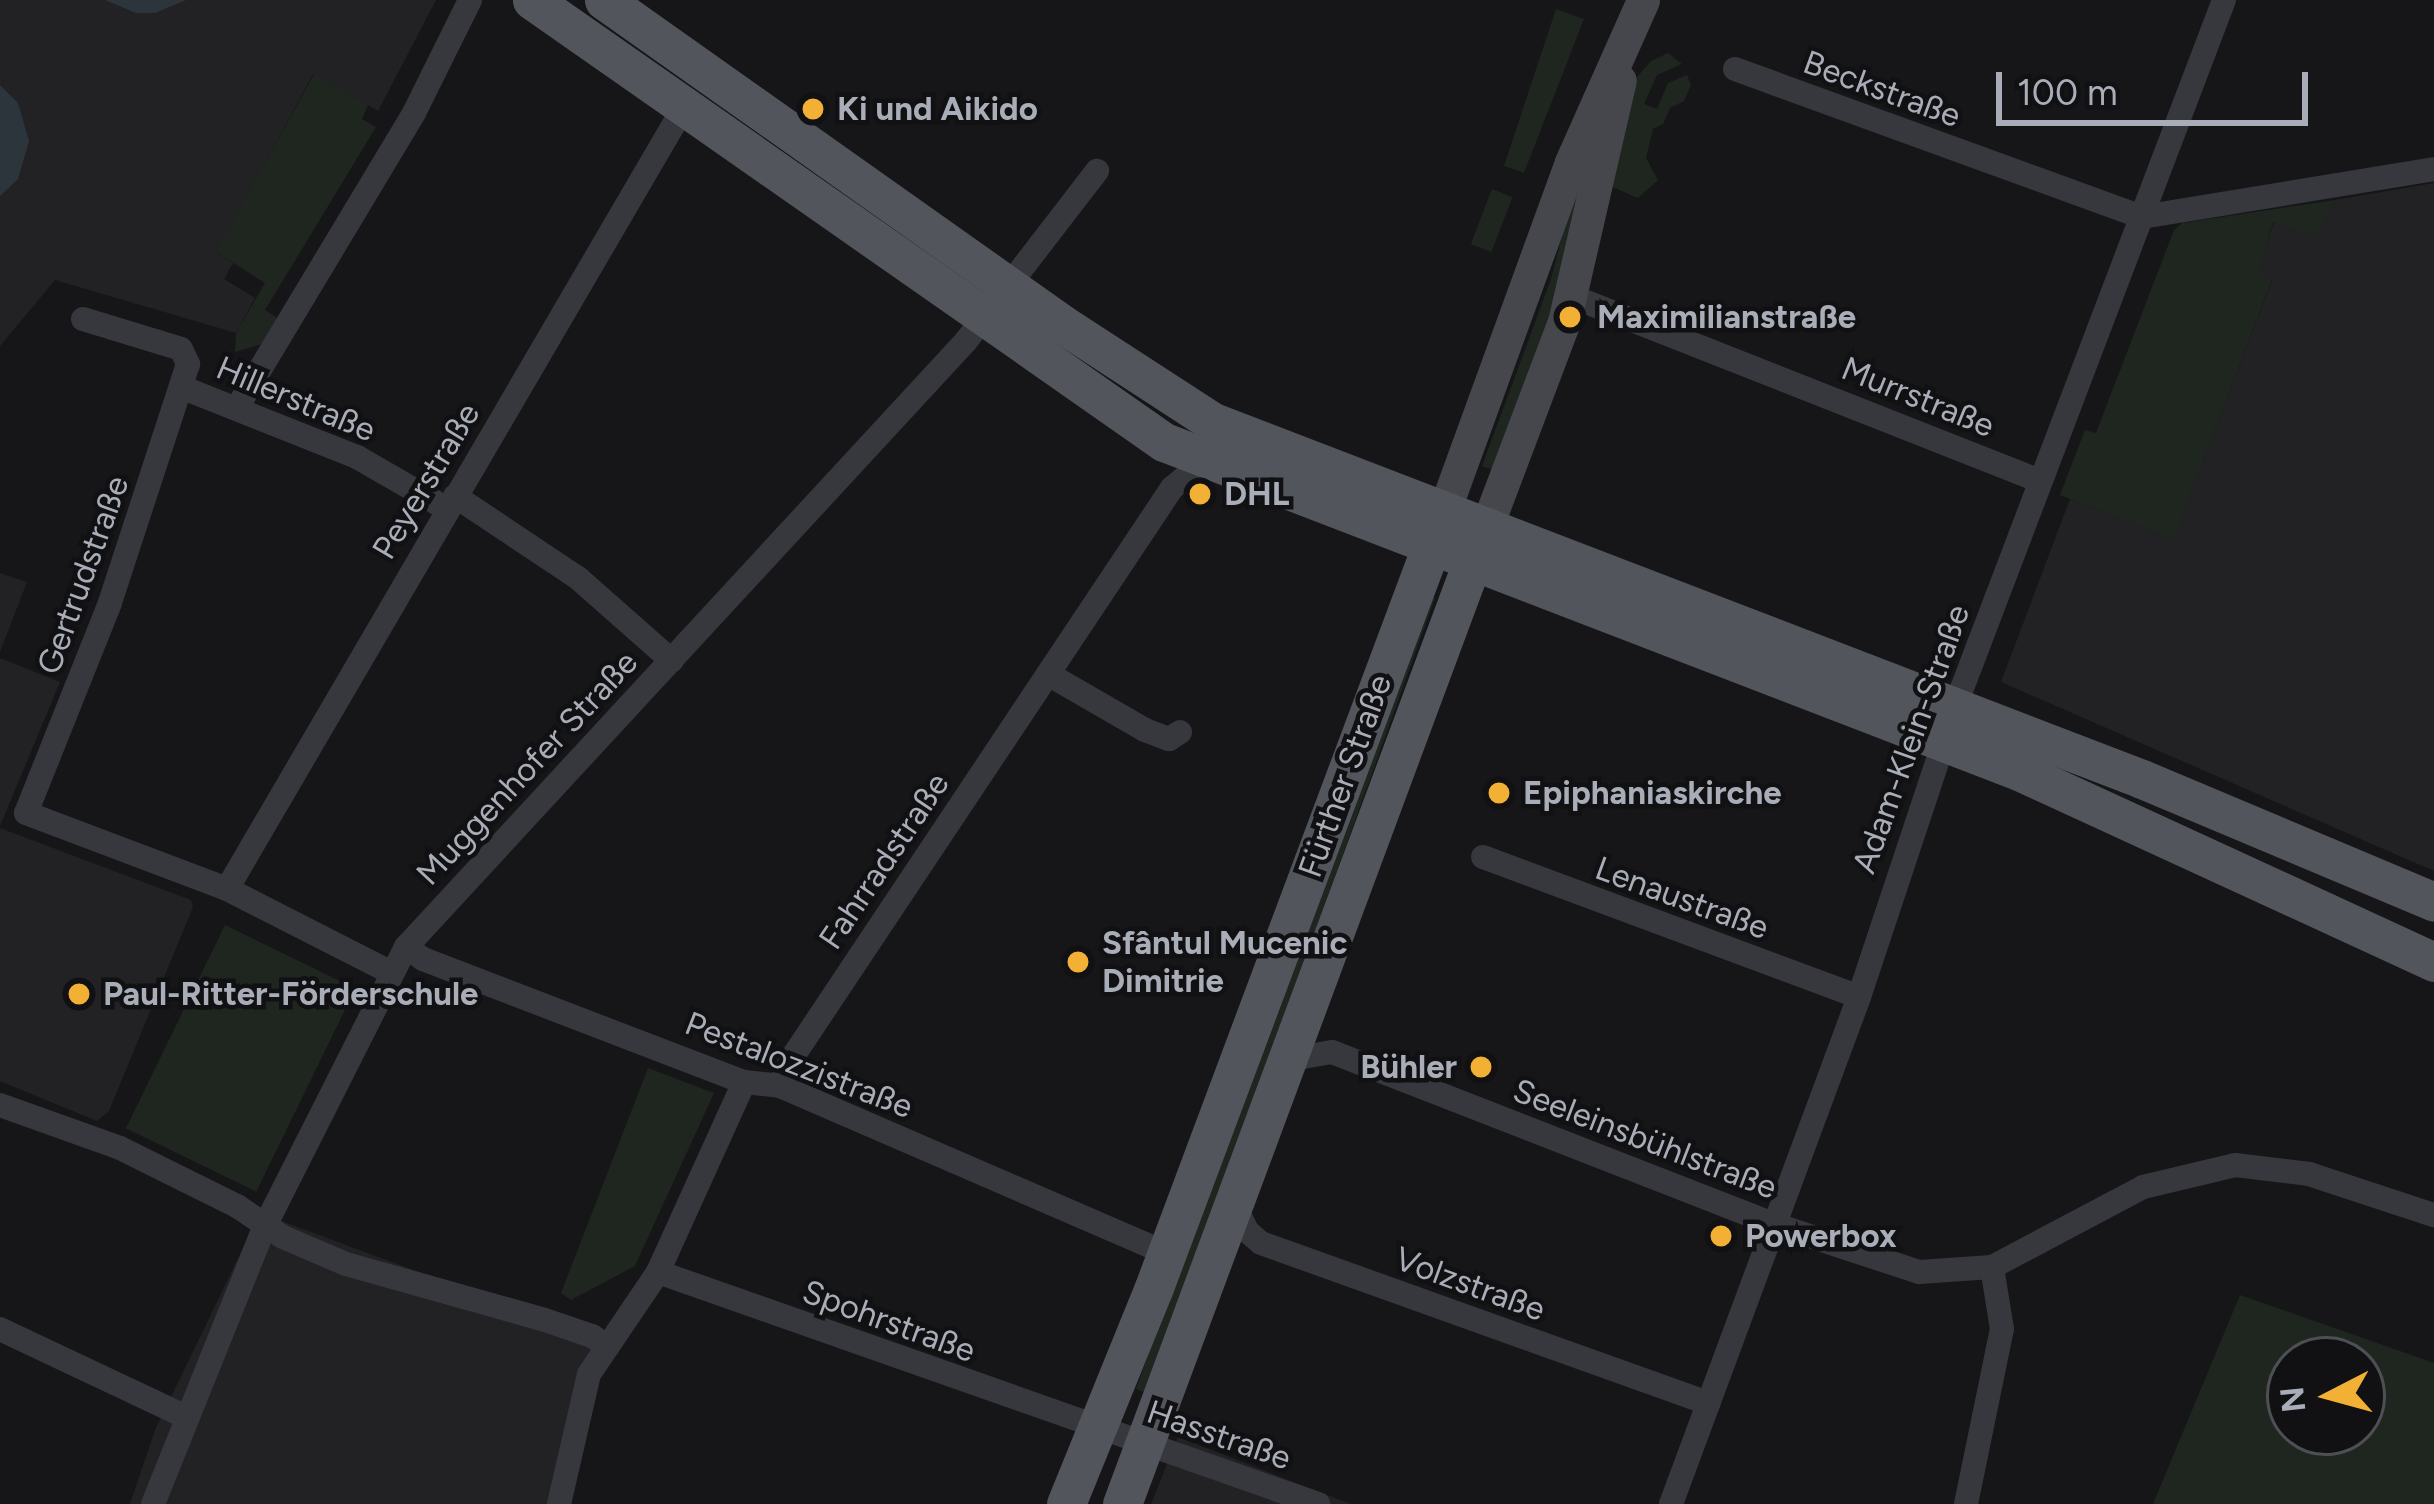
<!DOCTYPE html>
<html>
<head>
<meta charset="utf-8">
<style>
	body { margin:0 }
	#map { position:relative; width:2434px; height:1504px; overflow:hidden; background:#161618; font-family:Figtree,sans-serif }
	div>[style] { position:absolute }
	.built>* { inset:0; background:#222225 }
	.green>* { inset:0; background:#1e261f; transform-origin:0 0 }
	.water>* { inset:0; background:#2c353c }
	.street>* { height:24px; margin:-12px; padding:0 12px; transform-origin:12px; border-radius:12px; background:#37383d }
	.secondary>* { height:33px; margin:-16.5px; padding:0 16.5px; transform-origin:16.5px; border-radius:16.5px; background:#45474d }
	.primary>* { height:39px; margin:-19.5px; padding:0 19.5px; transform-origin:19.5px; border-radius:19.5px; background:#53555c }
	.dots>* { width:33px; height:33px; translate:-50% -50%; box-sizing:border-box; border:6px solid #111113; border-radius:50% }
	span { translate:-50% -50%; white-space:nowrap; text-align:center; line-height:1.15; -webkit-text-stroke:9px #111113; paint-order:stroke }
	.street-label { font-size:33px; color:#a8adb8 }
	.poi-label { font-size:33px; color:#a8adb8; font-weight:700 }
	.left { translate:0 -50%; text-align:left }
	.right { translate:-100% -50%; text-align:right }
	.north { position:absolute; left:2266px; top:1336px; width:120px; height:120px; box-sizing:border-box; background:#111113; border:3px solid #4d4f55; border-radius:50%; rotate:264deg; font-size:33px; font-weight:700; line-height:48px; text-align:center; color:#a8adb8 }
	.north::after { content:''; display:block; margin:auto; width:42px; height:54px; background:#f2b134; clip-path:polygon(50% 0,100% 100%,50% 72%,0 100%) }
	.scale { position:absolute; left:1996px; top:72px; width:312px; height:54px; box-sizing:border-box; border:6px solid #a8adb8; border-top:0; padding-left:15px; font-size:36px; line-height:42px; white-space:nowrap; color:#a8adb8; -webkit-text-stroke:9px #111113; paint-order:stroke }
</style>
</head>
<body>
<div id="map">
	<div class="built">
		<i style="clip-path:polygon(0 0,436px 0,378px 111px,313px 74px,217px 253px,233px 263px,224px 279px,255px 298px,236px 333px,55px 280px,0 346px)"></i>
		<i style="clip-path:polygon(2434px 183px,2434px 871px,2001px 682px,2070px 499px,2174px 538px,2272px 280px,2257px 274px,2274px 221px,2316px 237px,2335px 200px)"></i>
		<i style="clip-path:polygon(0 573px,27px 582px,0 652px)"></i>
		<i style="clip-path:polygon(0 658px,60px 682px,0 826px)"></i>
		<i style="clip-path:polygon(0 828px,191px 900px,193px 907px,109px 1111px,97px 1121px,0 1081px)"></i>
		<i style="clip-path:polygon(260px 1213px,532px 1314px,596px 1348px,558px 1504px,130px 1504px,155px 1430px)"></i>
		<i style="clip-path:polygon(1178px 1437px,1351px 1504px,1151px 1504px)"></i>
	</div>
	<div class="green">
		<i style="clip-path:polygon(1556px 9px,1584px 19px,1524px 173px,1504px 166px)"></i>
		<i style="clip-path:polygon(1668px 53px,1682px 64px,1657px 75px,1644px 104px,1657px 109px,1668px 83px,1687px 75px,1691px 85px,1684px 101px,1670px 108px,1663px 124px,1653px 129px,1646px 158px,1658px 180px,1638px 198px,1610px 186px,1637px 77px,1651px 61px)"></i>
		<i style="clip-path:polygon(314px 74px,368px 105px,362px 119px,376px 127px,265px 310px,281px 320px,269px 342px,235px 352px,236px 333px,265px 283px,216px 252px)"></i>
		<i style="clip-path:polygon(1584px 175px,1566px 277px,1499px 472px,1482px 466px,1551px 279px,1577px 179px)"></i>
		<i style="left:1492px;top:189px;width:22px;height:59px;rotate:21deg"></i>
		<i style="clip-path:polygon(2335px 200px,2316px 237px,2273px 222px,2258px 274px,2272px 279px,2174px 539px,2060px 495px,2085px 430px,2096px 433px,2174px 230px,2182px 223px)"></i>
		<i style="clip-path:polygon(1424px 594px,1435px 598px,1149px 1394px,1136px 1389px)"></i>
		<i style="left:225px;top:925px;width:145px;height:226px;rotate:26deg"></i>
		<i style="clip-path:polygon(648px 1068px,714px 1093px,635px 1266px,571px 1300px,561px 1293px)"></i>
		<i style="clip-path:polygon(evenodd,2240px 1295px,2434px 1363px,2434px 1504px,2153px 1504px,2240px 1295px,2290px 1360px,2362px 1360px,2362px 1432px,2290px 1432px,2290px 1360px)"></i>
	</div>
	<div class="water">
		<i style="clip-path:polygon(105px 0,186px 0,155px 13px,136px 13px)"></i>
		<i style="clip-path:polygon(0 85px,18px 103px,29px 141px,18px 179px,0 196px)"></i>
	</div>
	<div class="street">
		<i style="left:1735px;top:69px;width:433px;rotate:20deg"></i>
		<i style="left:2142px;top:217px;width:296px;rotate:-9.3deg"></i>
		<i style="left:1571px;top:296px;width:504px;rotate:21.53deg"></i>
		<i style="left:83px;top:319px;width:102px;rotate:17deg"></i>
		<i style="left:181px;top:349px;width:17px;rotate:65deg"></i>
		<i style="left:188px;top:364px;width:251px;rotate:108.1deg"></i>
		<i style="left:110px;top:603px;width:226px;rotate:111.8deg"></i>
		<i style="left:26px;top:813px;width:215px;rotate:20.7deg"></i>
		<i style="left:227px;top:889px;width:183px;rotate:27deg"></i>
		<i style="left:181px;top:387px;width:189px;rotate:21.7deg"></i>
		<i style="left:357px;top:457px;width:104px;rotate:30deg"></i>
		<i style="left:238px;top:406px;width:342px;rotate:-59deg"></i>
		<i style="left:414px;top:113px;width:126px;rotate:-63.6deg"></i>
		<i style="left:455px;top:496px;width:148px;rotate:33.7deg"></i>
		<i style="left:578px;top:578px;width:125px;rotate:41.4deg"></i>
		<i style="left:1048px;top:674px;width:112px;rotate:30deg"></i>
		<i style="left:1145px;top:730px;width:26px;rotate:21deg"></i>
		<i style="left:1169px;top:739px;width:13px;rotate:-32deg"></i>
		<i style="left:1483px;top:857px;width:401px;rotate:20.4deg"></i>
		<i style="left:227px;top:889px;width:906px;rotate:-59.7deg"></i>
		<i style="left:406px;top:947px;width:21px;rotate:35deg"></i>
		<i style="left:423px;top:959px;width:344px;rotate:21deg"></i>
		<i style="left:744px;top:1082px;width:36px;rotate:6deg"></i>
		<i style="left:780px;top:1086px;width:421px;rotate:23.4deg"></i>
		<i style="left:1281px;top:1068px;width:25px;rotate:-27deg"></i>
		<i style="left:1303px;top:1057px;width:29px;rotate:-10deg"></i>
		<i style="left:1332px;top:1052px;width:477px;rotate:21.3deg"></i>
		<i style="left:1776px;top:1225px;width:151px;rotate:18.2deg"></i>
		<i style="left:1919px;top:1272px;width:73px;rotate:-3.9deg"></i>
		<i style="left:1992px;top:1267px;width:171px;rotate:-27.9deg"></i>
		<i style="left:2143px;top:1187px;width:95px;rotate:-13.4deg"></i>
		<i style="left:2235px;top:1165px;width:75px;rotate:6.9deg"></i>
		<i style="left:2309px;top:1174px;width:132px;rotate:18.2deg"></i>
		<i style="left:780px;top:1086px;width:27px;rotate:-68deg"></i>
		<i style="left:790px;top:1061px;width:689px;rotate:-56.31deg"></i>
		<i style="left:1172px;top:488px;width:44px;rotate:-39.5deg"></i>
		<i style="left:0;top:1105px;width:127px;rotate:19.7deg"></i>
		<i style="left:120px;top:1148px;width:131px;rotate:26.4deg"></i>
		<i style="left:237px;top:1206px;width:55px;rotate:34deg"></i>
		<i style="left:283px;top:1237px;width:69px;rotate:23.2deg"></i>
		<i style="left:346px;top:1264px;width:204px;rotate:15.7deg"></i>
		<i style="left:542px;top:1319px;width:53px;rotate:18.8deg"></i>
		<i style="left:592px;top:1336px;width:19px;rotate:35deg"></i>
		<i style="left:1233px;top:1202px;width:32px;rotate:64deg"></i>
		<i style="left:1247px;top:1231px;width:18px;rotate:41deg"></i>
		<i style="left:1261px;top:1243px;width:475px;rotate:19.7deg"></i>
		<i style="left:658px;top:1272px;width:700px;rotate:19.37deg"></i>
		<i style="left:0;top:1329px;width:204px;rotate:25.3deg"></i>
		<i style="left:153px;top:1504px;width:300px;rotate:-68.1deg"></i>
		<i style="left:265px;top:1226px;width:313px;rotate:-63.2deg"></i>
		<i style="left:406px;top:947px;width:825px;rotate:-47.26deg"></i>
		<i style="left:966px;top:341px;width:215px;rotate:-52.4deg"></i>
		<i style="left:559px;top:1504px;width:133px;rotate:-77deg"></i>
		<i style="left:589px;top:1374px;width:123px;rotate:-55.9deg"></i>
		<i style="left:658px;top:1272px;width:209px;rotate:-65.6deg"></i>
		<i style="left:1671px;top:1504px;width:541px;rotate:-69.65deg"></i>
		<i style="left:1859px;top:997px;width:323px;rotate:-71.6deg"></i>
		<i style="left:1961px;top:691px;width:739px;rotate:-69.16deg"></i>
		<i style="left:1966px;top:1504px;width:179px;rotate:-78.4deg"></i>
		<i style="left:2002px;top:1329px;width:63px;rotate:-99.2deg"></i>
	</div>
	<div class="secondary">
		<i style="left:1444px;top:511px;width:371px;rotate:-70deg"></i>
		<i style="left:1571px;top:162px;width:177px;rotate:-66deg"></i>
		<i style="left:1486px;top:528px;width:220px;rotate:-69.3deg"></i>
		<i style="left:1564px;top:322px;width:248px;rotate:-77deg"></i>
	</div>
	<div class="primary">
		<i style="left:532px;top:0;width:771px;rotate:34.97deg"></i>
		<i style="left:1164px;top:442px;width:916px;rotate:21.05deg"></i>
		<i style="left:2019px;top:771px;width:457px;rotate:24.7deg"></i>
		<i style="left:604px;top:0;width:561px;rotate:35.28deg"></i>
		<i style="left:1062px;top:324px;width:180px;rotate:33deg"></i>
		<i style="left:1213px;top:422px;width:995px;rotate:21.02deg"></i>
		<i style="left:2142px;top:779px;width:317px;rotate:22.8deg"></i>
		<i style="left:1066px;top:1504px;width:231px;rotate:-67.9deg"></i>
		<i style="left:1153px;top:1290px;width:814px;rotate:-69.49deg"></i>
		<i style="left:1122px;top:1504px;width:1031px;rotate:-69.61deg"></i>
	</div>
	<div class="dots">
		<i style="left:813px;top:109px;background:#f2b134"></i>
		<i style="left:1570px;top:317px;background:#f2b134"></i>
		<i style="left:1200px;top:494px;background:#f2b134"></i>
		<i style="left:1499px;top:793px;background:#f2b134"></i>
		<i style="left:1078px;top:962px;background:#f2b134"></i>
		<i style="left:79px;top:994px;background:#f2b134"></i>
		<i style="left:1481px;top:1067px;background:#f2b134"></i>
		<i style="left:1721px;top:1236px;background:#f2b134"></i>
	</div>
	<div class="street-label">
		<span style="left:1882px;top:89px;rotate:20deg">Beckstraße</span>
		<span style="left:1918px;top:397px;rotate:22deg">Murrstraße</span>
		<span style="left:296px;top:399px;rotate:23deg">Hillerstraße</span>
		<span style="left:426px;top:481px;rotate:-59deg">Peyerstraße</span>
		<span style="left:83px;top:575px;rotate:-70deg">Gertrudstraße</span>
		<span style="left:1911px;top:739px;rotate:-70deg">Adam-Klein-Straße</span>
		<span style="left:527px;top:768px;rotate:-47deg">Muggenhofer Straße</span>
		<span style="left:1345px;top:776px;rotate:-70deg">Fürther Straße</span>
		<span style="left:884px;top:861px;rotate:-56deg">Fahrradstraße</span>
		<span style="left:1682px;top:898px;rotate:20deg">Lenaustraße</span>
		<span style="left:799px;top:1065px;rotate:21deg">Pestalozzistraße</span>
		<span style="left:1645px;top:1139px;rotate:21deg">Seeleinsbühlstraße</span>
		<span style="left:1470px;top:1284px;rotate:20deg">Volzstraße</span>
		<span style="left:889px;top:1321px;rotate:20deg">Spohrstraße</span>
		<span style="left:1219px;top:1435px;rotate:19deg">Hasstraße</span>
	</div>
	<div class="poi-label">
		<span class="left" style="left:837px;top:109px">Ki und Aikido</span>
		<span class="left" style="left:1597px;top:317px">Maximilianstraße</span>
		<span class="left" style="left:1224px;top:494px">DHL</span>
		<span class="left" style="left:1523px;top:793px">Epiphaniaskirche</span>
		<span class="left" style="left:1102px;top:962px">Sfântul Mucenic<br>Dimitrie</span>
		<span class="left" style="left:103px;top:994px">Paul-Ritter-Förderschule</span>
		<span class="right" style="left:1457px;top:1067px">Bühler</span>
		<span class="left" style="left:1745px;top:1236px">Powerbox</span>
	</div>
	<div class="north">N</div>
	<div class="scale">100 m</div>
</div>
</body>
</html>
